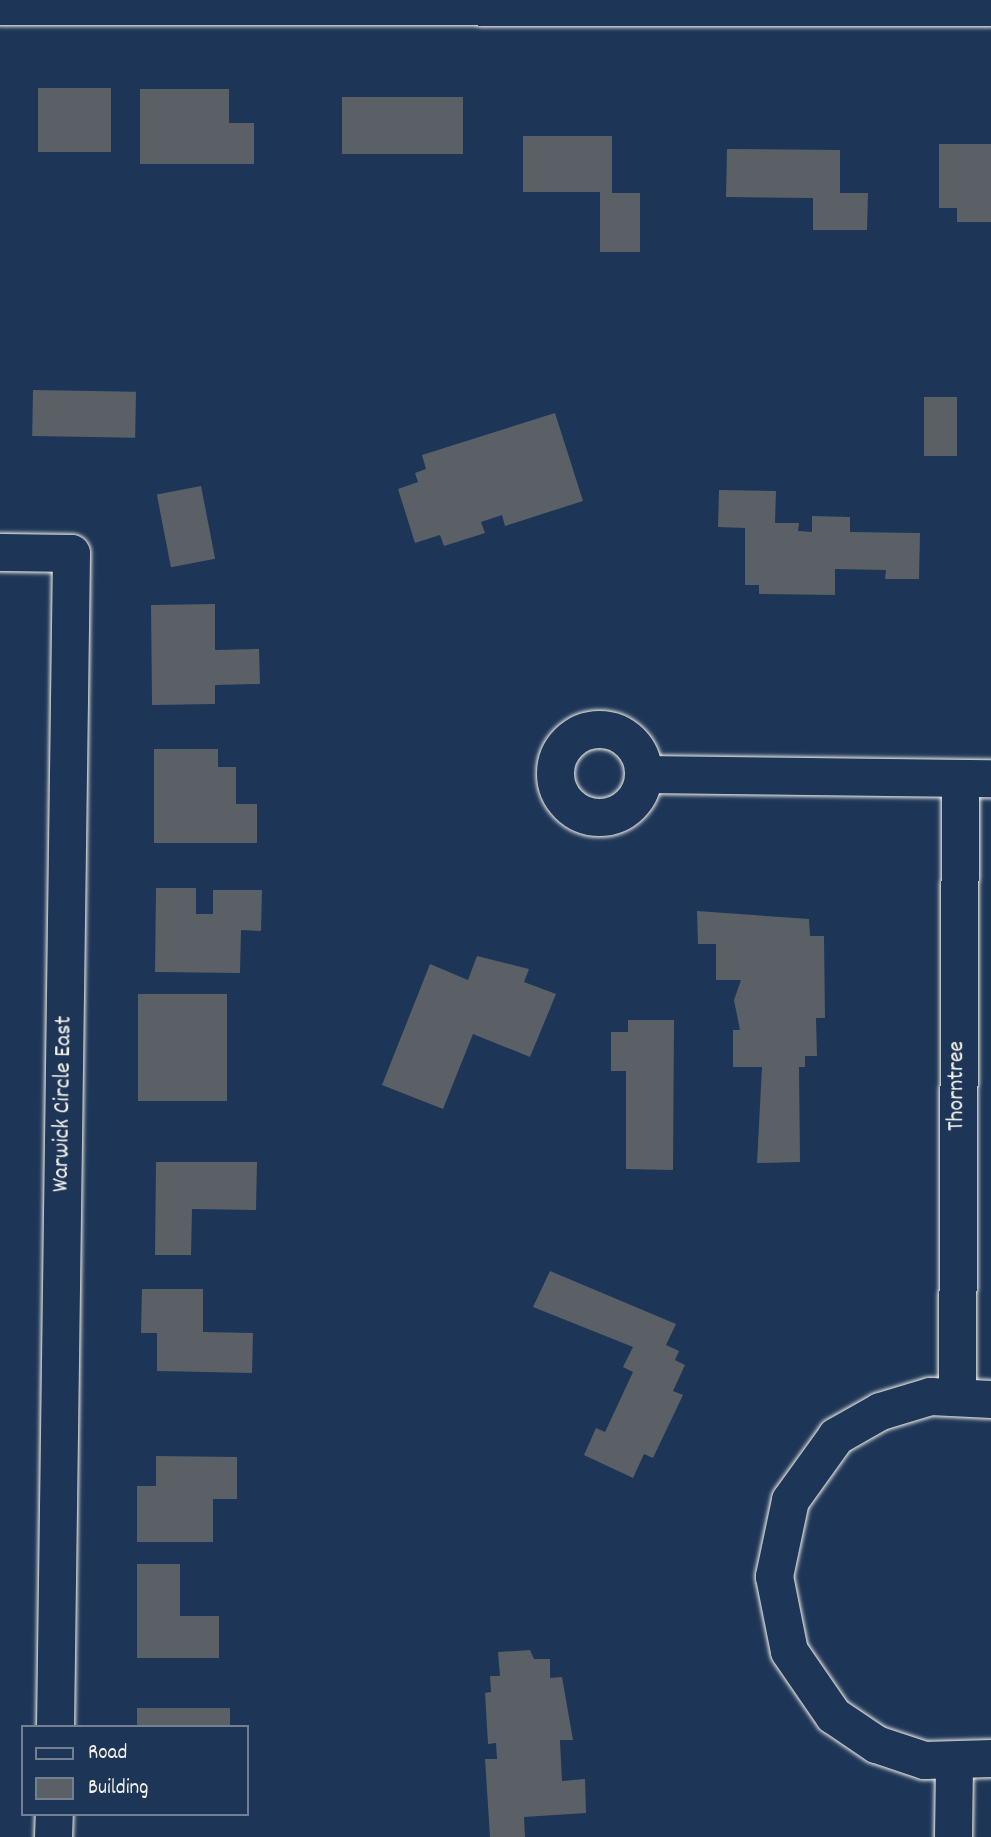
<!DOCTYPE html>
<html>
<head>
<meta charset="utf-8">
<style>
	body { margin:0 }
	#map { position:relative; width:991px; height:1837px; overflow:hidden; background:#1d3557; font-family:Dekko,sans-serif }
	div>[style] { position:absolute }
	.building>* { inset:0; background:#5a6065; transform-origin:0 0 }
	.roads { filter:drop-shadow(0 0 2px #f4f1e8) drop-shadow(0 0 2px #f4f1e8) }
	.minor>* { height:37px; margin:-18.5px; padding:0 18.5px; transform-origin:18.5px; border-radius:18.5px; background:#1d3557 }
	.minor>.ring { margin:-18.5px; padding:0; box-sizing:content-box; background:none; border:37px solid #1d3557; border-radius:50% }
	span { translate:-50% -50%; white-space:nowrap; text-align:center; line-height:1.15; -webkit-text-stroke:5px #1d3557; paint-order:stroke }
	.street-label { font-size:24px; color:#f4f1e8 }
	.legend { position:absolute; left:21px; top:1725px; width:228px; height:91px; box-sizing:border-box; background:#1d3557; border:2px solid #738091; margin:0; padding:9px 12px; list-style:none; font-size:21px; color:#f4f1e8 }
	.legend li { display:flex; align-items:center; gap:14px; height:35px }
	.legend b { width:35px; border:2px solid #738091 }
</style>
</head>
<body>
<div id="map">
	<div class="building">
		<i style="left:38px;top:88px;width:73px;height:64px"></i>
		<i style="clip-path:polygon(140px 89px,229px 89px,229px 123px,254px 123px,254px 164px,140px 164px)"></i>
		<i style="left:342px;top:97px;width:121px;height:57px"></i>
		<i style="clip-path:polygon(523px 136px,612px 136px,612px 193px,640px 193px,640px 252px,600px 252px,600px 192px,523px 192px)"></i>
		<i style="clip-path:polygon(939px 144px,991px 144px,991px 222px,957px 222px,957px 208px,939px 208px)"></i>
		<i style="clip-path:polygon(727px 149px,840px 150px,840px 193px,868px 193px,867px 230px,813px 230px,813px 198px,726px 197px)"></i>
		<i style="left:33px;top:390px;width:103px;height:46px;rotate:1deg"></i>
		<i style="left:924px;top:397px;width:33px;height:59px"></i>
		<i style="clip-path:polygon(555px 413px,583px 501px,505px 526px,502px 515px,481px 522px,485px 533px,444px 546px,440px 535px,415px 543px,398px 489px,418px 482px,415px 473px,426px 469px,422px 455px)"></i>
		<i style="left:201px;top:486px;width:74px;height:45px;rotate:79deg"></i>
		<i style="clip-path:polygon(719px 490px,776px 491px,775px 523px,799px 523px,798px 531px,812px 532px,812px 516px,850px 517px,850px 532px,920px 533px,919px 579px,885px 579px,886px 570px,835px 569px,835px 595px,759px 594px,759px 585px,745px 585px,745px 528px,718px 527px)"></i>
		<i style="clip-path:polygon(215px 604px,215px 650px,259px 649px,260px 684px,215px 685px,215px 704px,152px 705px,151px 605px)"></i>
		<i style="clip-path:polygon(154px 749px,218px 749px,218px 767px,236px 767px,236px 804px,257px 804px,257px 843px,154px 843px)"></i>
		<i style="clip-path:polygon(156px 888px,196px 888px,196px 914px,213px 914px,213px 890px,262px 890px,261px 931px,241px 930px,240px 973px,155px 972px)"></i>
		<i style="clip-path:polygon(697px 911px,809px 919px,810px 936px,824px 936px,825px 1018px,816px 1018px,817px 1056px,805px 1056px,805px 1067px,799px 1067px,800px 1162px,757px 1163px,762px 1067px,733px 1067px,733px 1030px,740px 1030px,734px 1000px,741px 980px,716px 980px,716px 944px,698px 944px)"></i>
		<i style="clip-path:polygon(477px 956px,529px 969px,524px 982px,556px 994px,530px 1057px,473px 1034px,443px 1109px,382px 1085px,430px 964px,468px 980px)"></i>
		<i style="left:138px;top:994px;width:89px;height:107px"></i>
		<i style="clip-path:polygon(628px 1020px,674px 1020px,673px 1170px,626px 1169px,626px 1071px,611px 1071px,611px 1032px,628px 1032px)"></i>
		<i style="clip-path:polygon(156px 1162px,257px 1162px,256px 1210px,192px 1209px,191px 1255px,155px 1255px)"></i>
		<i style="clip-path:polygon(550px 1271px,676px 1324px,666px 1345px,679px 1351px,675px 1360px,685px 1365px,673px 1391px,683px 1395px,653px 1458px,644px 1454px,633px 1478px,584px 1455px,596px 1428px,605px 1432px,633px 1372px,623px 1367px,633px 1347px,533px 1307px)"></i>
		<i style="clip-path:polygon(142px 1289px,203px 1289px,203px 1332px,253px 1333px,252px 1373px,157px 1371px,157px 1333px,141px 1333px)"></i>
		<i style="clip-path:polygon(156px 1456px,237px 1457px,237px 1499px,213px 1499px,213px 1542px,137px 1542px,137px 1486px,156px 1486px)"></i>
		<i style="clip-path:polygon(137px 1564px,180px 1564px,180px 1616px,219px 1616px,219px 1658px,137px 1658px)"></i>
		<i style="clip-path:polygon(530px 1650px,534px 1659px,550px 1659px,550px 1678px,562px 1677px,573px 1740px,560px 1740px,562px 1781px,585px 1779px,586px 1813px,524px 1817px,525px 1837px,490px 1837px,485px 1759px,497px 1759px,496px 1743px,488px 1744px,485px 1693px,491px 1692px,490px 1676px,500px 1676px,498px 1652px)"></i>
		<i style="left:230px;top:1708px;width:19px;height:93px;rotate:90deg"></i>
	</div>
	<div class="roads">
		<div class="minor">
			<i style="left:0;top:6px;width:991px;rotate:0.06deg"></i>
			<i style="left:0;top:552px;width:71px;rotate:0.8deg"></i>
			<i style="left:71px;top:553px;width:1174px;rotate:90.78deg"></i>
			<i class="ring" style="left:555px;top:729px;width:51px;height:51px"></i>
			<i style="left:644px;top:774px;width:347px;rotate:0.7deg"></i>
			<i style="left:957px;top:1395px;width:617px;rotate:-89.72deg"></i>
			<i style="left:991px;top:1399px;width:61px;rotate:-177.2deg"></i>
			<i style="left:930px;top:1396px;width:52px;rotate:163.3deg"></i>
			<i style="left:880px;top:1411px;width:51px;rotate:150.4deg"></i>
			<i style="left:836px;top:1436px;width:79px;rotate:125.7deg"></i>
			<i style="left:790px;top:1500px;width:78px;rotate:101.9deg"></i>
			<i style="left:774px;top:1576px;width:76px;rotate:78.7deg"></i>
			<i style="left:789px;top:1651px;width:78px;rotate:55.5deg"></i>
			<i style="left:833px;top:1715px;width:52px;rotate:34deg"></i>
			<i style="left:876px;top:1744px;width:51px;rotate:18.4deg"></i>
			<i style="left:924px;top:1760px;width:67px;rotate:-1.7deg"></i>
			<i style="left:53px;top:1837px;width:23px;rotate:-88deg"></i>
			<i style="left:953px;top:1837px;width:73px;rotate:-89.2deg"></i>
		</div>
	</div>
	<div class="street-label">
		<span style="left:958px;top:1086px;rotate:-90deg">Thorntree</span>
		<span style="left:64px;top:1104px;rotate:-89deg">Warwick Circle East</span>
	</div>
	<ul class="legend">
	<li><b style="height:9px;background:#1d3557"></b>Road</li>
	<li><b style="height:19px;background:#5a6065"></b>Building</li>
	</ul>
</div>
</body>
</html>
